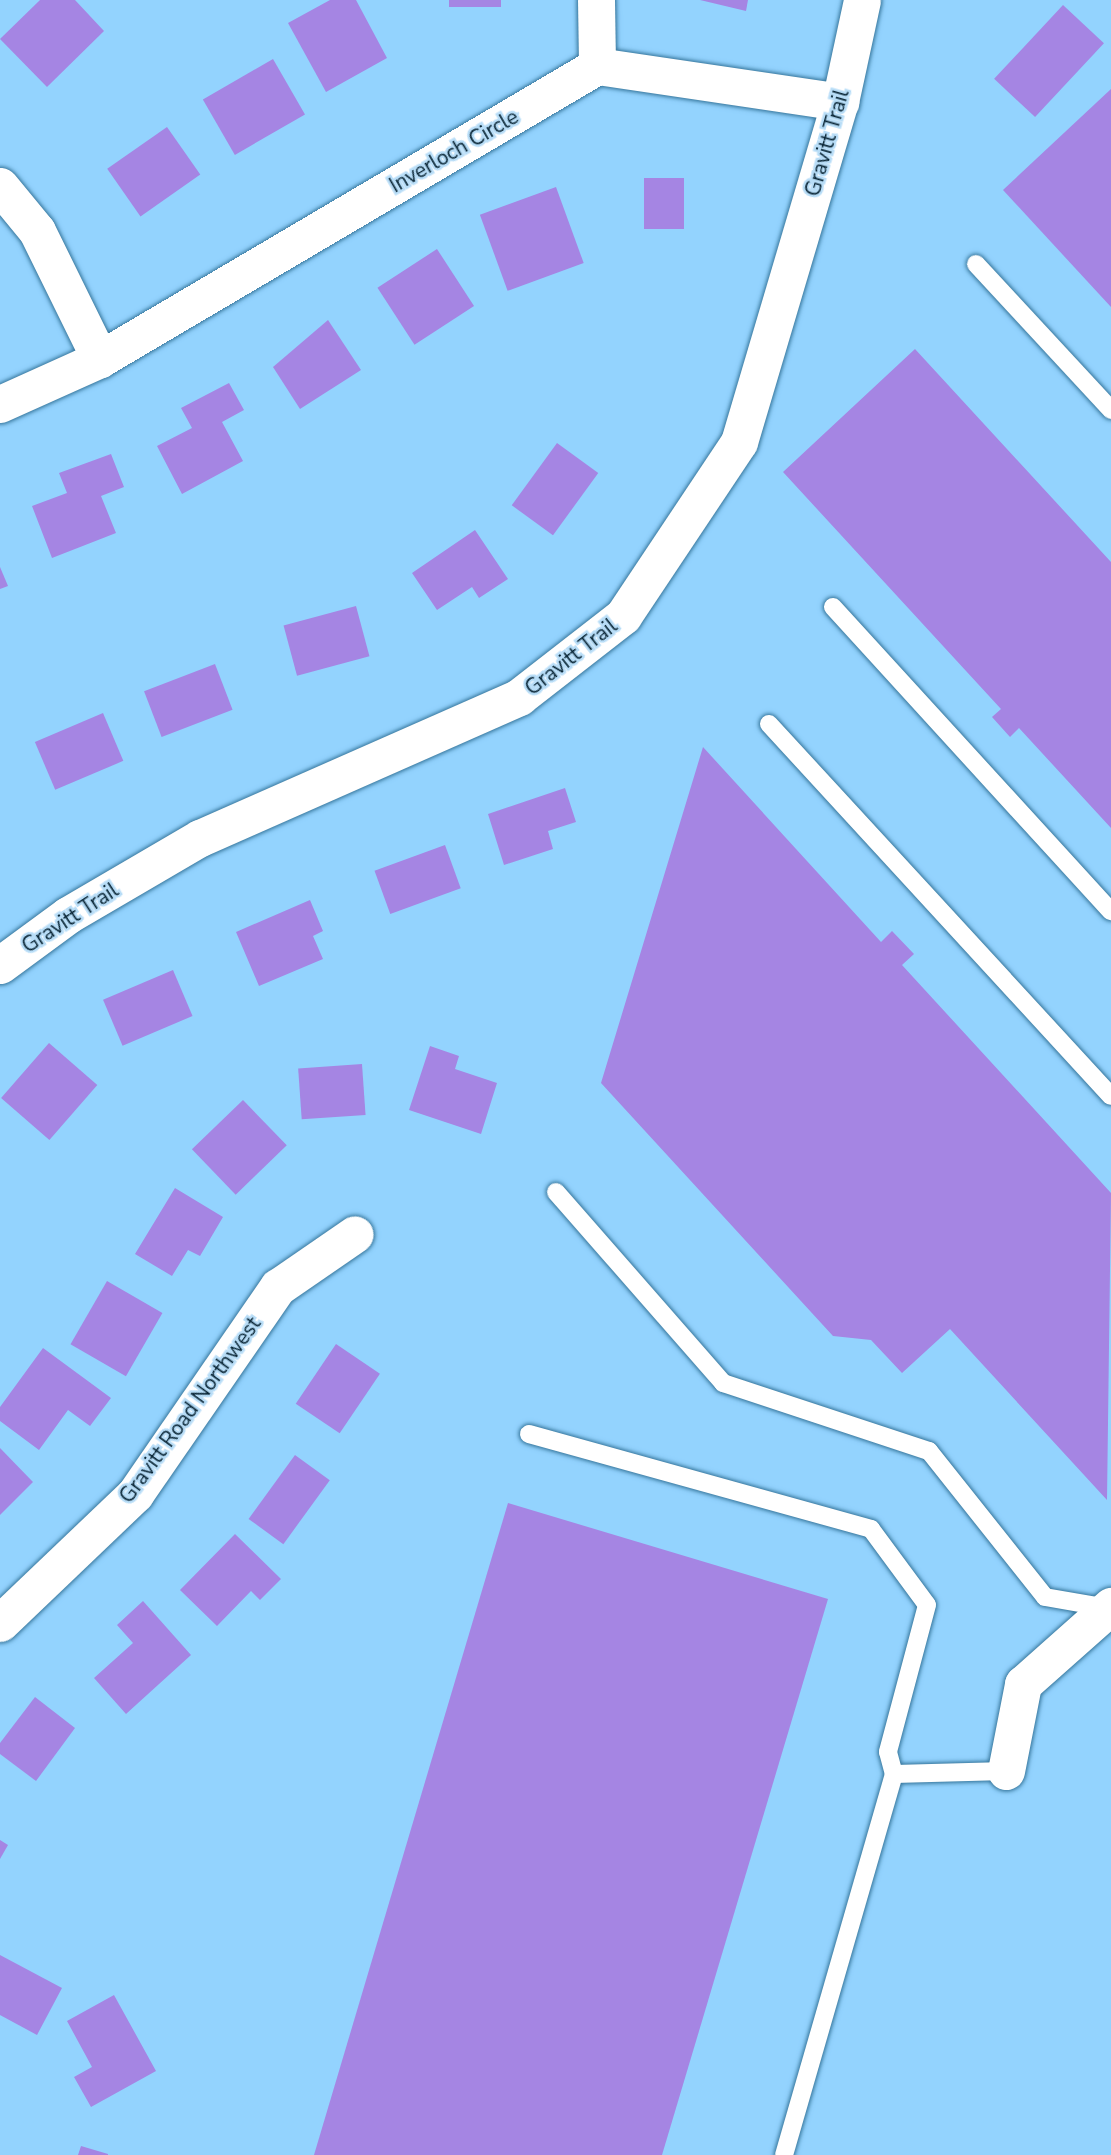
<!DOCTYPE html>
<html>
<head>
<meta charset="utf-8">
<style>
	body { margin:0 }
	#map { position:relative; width:1111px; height:2155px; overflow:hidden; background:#93d3fe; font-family:"Nunito Sans",sans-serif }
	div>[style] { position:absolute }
	.building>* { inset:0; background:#a585e3; transform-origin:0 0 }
	.roads { filter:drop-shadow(0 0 2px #36769c) drop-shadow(0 0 2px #36769c) }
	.lane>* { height:18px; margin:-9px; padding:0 9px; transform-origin:9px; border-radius:9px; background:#fff }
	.street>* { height:37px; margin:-18.5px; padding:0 18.5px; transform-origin:18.5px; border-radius:18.5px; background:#fff }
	span { translate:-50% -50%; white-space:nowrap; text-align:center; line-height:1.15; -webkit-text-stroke:5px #b8ddf7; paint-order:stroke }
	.street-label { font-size:21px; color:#0a2636 }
</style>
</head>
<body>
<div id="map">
	<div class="building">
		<i style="clip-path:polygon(40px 0,75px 0,104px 31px,47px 87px,0 39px)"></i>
		<i style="clip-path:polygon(330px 0,356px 0,387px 58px,326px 92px,288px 23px)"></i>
		<i style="left:449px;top:0;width:52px;height:7px"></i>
		<i style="clip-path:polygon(700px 0,748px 0,746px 11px)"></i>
		<i style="left:1063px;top:5px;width:56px;height:101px;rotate:43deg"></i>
		<i style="left:273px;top:59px;width:64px;height:81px;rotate:60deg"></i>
		<i style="clip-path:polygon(1111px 89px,1111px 307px,1003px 190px)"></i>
		<i style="left:167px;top:127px;width:58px;height:73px;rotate:55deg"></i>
		<i style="left:644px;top:178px;width:40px;height:51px"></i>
		<i style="left:556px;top:187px;width:81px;height:81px;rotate:70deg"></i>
		<i style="left:437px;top:249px;width:68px;height:71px;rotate:57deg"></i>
		<i style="clip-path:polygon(328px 320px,361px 370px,300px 409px,273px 367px)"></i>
		<i style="clip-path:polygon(915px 349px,1111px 562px,1111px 828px,1019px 728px,1010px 737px,992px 717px,1001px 709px,783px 472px)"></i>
		<i style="clip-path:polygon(229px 383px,244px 410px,222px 422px,243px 461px,182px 494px,157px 446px,192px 428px,181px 408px)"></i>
		<i style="left:557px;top:443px;width:51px;height:77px;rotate:36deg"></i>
		<i style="clip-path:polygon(111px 454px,124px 487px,101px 496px,116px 533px,52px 558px,32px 506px,67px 493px,59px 473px)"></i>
		<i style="clip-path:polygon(475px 530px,508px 579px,479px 598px,472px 587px,437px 610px,412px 573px)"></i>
		<i style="clip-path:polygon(0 567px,8px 586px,0 589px)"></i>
		<i style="left:356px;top:606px;width:52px;height:75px;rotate:75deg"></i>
		<i style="left:215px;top:664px;width:49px;height:76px;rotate:69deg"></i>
		<i style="left:103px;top:713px;width:52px;height:74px;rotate:67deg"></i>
		<i style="clip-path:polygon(703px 747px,881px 942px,892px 931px,914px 954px,902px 965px,1111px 1193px,1107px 1500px,950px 1329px,902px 1373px,871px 1340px,833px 1336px,601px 1083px)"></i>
		<i style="clip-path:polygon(565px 788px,576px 822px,548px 831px,553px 849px,504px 865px,488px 814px)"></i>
		<i style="left:445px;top:845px;width:46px;height:75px;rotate:70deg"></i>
		<i style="clip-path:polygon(310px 900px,323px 931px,313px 936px,323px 959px,259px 986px,236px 932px)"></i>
		<i style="left:173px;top:970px;width:50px;height:76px;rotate:67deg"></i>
		<i style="left:49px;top:1043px;width:64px;height:73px;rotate:41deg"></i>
		<i style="clip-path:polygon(430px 1046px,459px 1056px,455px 1069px,497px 1083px,481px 1134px,409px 1110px)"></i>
		<i style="left:362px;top:1064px;width:51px;height:64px;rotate:86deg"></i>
		<i style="left:243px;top:1100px;width:63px;height:71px;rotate:46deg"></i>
		<i style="clip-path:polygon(175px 1188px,223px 1217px,200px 1256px,188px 1250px,172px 1276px,135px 1254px)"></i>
		<i style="left:107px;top:1281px;width:64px;height:73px;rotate:30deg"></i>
		<i style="left:336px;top:1344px;width:53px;height:72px;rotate:34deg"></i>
		<i style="clip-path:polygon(43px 1348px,111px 1398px,90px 1426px,68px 1410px,39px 1450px,0 1421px,0 1407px)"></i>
		<i style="clip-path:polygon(0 1448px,33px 1482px,0 1515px)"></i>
		<i style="left:295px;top:1455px;width:43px;height:79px;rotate:36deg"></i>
		<i style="clip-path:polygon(508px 1503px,828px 1599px,662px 2155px,314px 2155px)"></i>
		<i style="clip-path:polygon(235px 1534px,281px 1579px,260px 1600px,251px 1591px,217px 1626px,180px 1590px)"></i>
		<i style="clip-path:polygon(143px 1601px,191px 1655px,126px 1714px,94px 1678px,133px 1643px,117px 1625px)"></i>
		<i style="clip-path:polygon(35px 1697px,75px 1728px,36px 1781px,0 1754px,0 1743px)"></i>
		<i style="clip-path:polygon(0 1840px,8px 1845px,0 1859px)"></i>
		<i style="clip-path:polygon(0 1955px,62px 1988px,37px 2035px,0 2015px)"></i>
		<i style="clip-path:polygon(114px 1995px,156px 2071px,91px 2107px,74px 2077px,92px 2067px,67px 2021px)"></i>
		<i style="clip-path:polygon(81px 2146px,108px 2154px,108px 2155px,78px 2155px)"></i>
	</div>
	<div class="roads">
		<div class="lane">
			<i style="left:976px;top:264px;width:199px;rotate:47.2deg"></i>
			<i style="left:833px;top:607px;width:412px;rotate:47.6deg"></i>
			<i style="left:769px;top:724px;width:505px;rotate:47.41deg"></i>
			<i style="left:556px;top:1192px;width:254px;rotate:48.8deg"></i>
			<i style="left:723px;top:1383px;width:217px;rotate:18.3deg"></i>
			<i style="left:929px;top:1451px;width:186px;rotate:51.5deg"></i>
			<i style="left:1045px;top:1597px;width:65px;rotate:9.8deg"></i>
			<i style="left:529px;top:1434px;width:355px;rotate:15.5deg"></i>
			<i style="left:871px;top:1529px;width:94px;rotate:53.6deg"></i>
			<i style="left:927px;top:1605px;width:152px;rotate:104.9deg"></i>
			<i style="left:888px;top:1752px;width:23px;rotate:75deg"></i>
			<i style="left:894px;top:1774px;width:112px;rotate:-1.5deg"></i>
			<i style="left:784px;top:2155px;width:397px;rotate:-73.9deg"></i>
		</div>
		<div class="street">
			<i style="left:596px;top:0;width:66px;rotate:89.1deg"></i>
			<i style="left:0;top:186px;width:58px;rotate:50.6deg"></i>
			<i style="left:37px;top:231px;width:143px;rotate:63.8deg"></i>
			<i style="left:0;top:404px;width:110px;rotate:-24.2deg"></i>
			<i style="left:100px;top:359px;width:577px;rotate:-30.52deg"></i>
			<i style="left:597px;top:66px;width:246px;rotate:8.4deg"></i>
			<i style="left:0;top:965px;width:84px;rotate:-36.3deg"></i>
			<i style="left:68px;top:915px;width:153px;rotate:-30.3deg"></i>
			<i style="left:200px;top:838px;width:349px;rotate:-23.8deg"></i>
			<i style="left:519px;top:697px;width:132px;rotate:-37.9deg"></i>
			<i style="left:623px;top:616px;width:209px;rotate:-56.3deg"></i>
			<i style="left:739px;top:442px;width:355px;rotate:-73.5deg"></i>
			<i style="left:840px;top:102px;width:104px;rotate:-77.8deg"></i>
			<i style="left:0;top:1623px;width:187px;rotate:-43.7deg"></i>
			<i style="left:135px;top:1494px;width:252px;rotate:-55.4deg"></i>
			<i style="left:278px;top:1287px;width:93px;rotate:-34.5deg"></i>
			<i style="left:1006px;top:1771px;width:89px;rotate:-78.9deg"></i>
			<i style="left:1023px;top:1684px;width:118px;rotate:-41.6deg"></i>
		</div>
	</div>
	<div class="street-label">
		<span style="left:827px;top:143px;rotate:-74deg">Gravitt Trail</span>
		<span style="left:454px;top:151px;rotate:-30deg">Inverloch Circle</span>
		<span style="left:571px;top:657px;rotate:-38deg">Gravitt Trail</span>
		<span style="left:70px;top:918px;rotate:-33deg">Gravitt Trail</span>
		<span style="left:190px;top:1410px;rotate:-54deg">Gravitt Road Northwest</span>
	</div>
</div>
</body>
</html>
